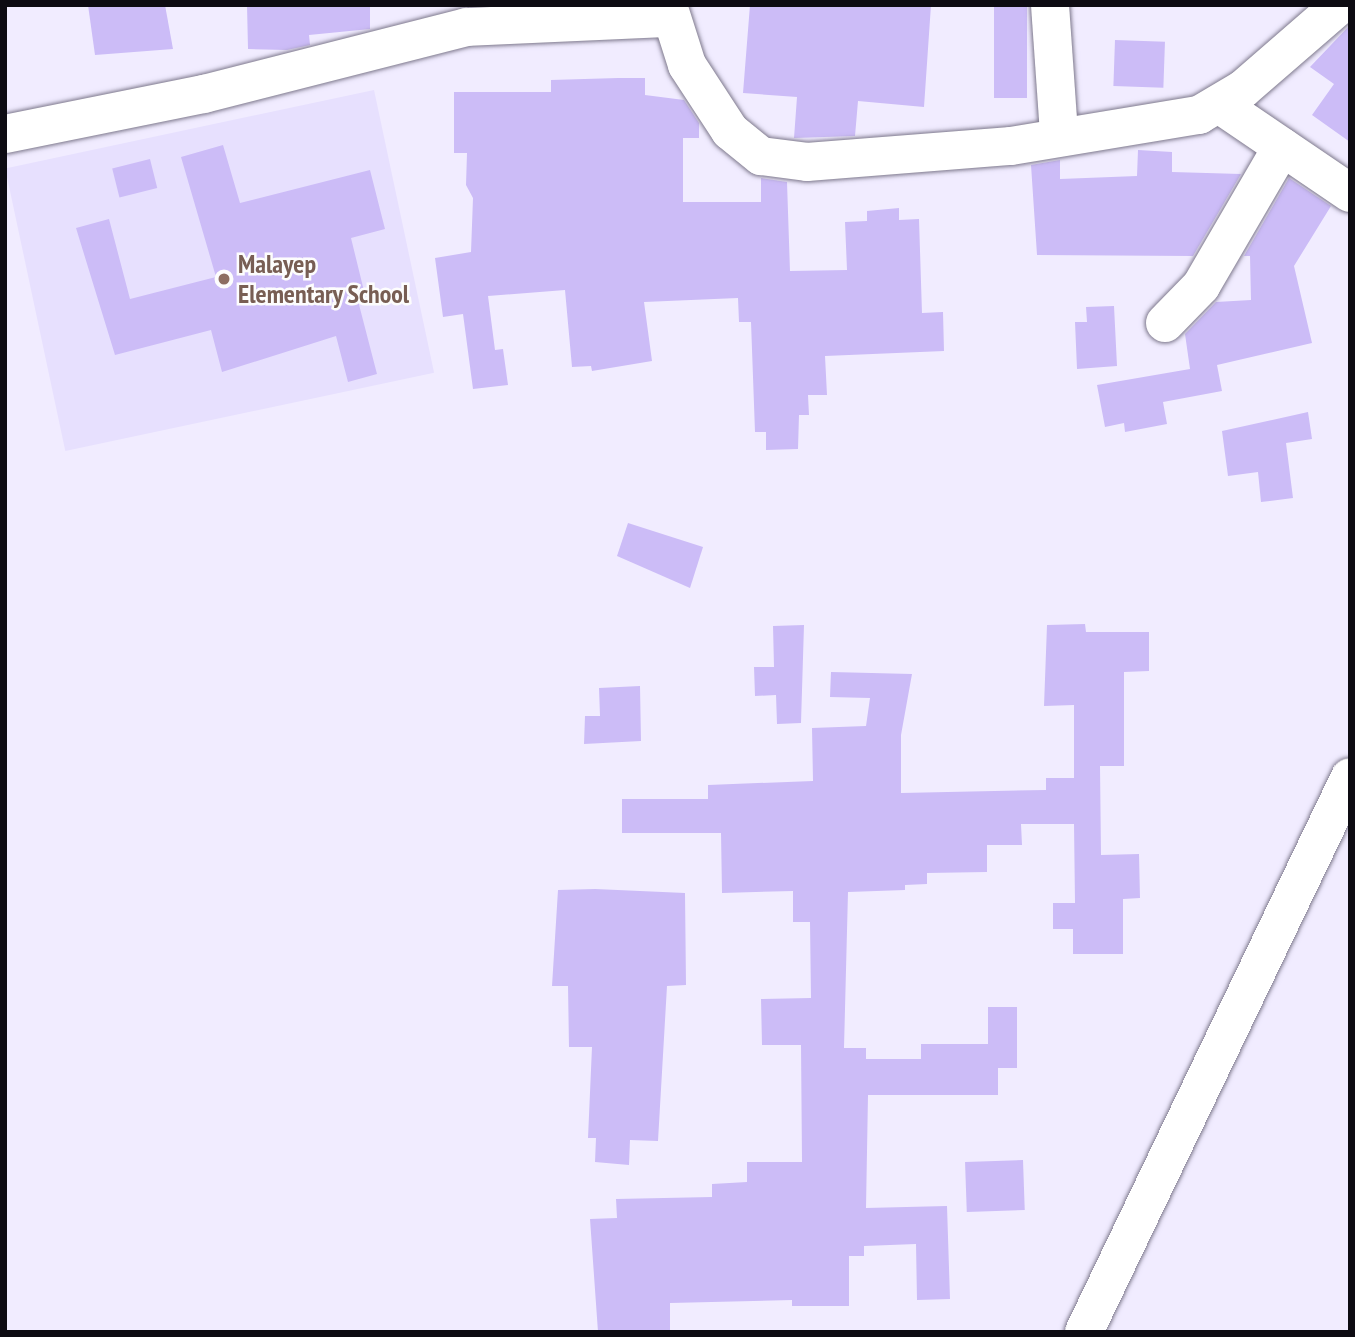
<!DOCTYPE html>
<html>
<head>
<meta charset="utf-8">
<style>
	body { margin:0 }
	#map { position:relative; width:1355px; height:1337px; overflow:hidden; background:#f1ecff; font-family:"PT Sans Narrow",sans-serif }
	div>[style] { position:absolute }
	.built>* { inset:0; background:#e7e0fe; transform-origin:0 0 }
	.building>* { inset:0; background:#ccbcf7; transform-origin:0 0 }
	.roads { filter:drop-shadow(0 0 2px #7e798d) drop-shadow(0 0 2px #7e798d) }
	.minor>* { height:38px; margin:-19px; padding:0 19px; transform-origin:19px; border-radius:19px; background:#fff }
	.dots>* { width:19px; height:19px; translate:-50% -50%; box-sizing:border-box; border:4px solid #fdfdfd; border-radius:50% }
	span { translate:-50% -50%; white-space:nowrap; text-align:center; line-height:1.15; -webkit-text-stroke:5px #fdfdfd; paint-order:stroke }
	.education-label { font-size:26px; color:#785e54; font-weight:700 }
	.left { translate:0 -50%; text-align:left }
	.frame { position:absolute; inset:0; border:7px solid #0d0b12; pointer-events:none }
</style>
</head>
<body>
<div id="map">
	<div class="built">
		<i style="left:374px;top:90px;width:289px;height:377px;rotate:78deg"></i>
	</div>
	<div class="building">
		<i style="clip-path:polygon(88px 5px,165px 5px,173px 49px,95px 55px)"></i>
		<i style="clip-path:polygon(247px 5px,370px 5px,370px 29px,309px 35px,310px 45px,287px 50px,248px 49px)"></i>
		<i style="clip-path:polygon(750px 5px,931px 5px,924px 107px,858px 101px,855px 136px,794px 138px,797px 97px,743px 93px)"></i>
		<i style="left:994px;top:5px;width:33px;height:93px"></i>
		<i style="clip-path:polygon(1350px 25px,1350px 142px,1312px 115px,1334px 84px,1310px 67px)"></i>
		<i style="left:1115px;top:40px;width:50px;height:46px;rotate:2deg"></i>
		<i style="clip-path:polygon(618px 78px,645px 78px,645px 95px,684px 100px,699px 123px,699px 138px,683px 138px,683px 202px,761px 202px,761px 178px,787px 182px,790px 271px,847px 270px,845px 222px,867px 221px,867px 211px,899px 208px,899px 220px,919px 219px,922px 313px,943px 312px,944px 351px,825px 356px,827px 395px,808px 395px,809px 415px,799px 415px,798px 449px,766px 450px,766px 432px,755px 432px,751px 322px,739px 322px,738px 298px,644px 302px,652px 361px,592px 371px,591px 366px,572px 367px,565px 290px,488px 296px,495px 350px,503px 349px,508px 385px,473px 389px,463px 314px,443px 317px,435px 258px,471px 252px,473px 198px,466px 185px,467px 153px,454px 153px,454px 92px,551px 92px,551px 80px)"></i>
		<i style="clip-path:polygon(223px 145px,240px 203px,370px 170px,385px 229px,351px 238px,364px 291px,356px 293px,377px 374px,348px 382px,336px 336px,222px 372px,211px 330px,115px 355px,76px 228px,109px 219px,130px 299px,216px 277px,181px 157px)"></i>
		<i style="clip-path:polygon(1138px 150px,1172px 152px,1172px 172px,1241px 174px,1193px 256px,1037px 255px,1031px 165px,1060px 160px,1060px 179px,1137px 176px)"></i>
		<i style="left:150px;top:159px;width:30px;height:39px;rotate:76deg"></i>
		<i style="clip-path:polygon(1289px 178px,1331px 206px,1294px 266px,1312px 343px,1217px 365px,1222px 391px,1163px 402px,1167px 424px,1125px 432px,1124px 423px,1105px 427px,1097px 385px,1190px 369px,1185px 334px,1216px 302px,1251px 300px,1250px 256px,1244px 256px)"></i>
		<i style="clip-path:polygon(1114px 306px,1117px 366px,1077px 369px,1075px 322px,1087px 322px,1086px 307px)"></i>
		<i style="clip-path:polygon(1308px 412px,1312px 439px,1286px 443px,1293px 498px,1261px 502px,1258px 472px,1228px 476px,1222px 431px)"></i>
		<i style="clip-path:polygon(628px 523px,703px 547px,690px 588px,617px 556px)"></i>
		<i style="clip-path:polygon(1085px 624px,1086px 632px,1149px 632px,1149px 671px,1124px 672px,1124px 766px,1100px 766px,1101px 855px,1139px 854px,1140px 898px,1123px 899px,1123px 954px,1073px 954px,1073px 929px,1053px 929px,1053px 903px,1075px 903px,1074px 824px,1021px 824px,1022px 845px,987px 845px,987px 872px,927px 873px,927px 884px,905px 885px,905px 890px,848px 892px,844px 1048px,866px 1048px,866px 1059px,921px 1059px,921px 1044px,988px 1044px,988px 1007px,1017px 1007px,1017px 1068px,998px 1068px,998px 1095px,868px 1095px,866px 1208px,947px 1206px,950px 1299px,917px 1300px,916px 1244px,864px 1246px,864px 1256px,849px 1256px,849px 1306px,792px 1306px,792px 1300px,670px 1303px,670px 1332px,598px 1332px,590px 1219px,617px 1218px,616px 1199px,712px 1197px,712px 1184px,747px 1182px,747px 1162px,802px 1162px,801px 1045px,762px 1045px,761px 999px,811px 998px,810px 922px,793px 922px,793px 891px,722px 893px,721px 833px,622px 833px,622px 799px,708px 799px,708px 785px,813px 781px,812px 728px,866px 726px,870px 698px,830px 697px,831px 672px,912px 674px,901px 735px,901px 793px,1046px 790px,1046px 778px,1074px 778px,1074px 705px,1044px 706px,1047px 625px)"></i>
		<i style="clip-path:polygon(804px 625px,801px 723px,777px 724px,776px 695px,755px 696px,754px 667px,774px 667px,773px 626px)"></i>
		<i style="clip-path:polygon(640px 686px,641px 741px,584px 744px,585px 716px,600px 716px,599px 688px)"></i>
		<i style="clip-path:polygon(595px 889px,685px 893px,686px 985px,667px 986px,658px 1141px,630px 1140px,629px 1165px,595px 1162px,596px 1138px,588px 1138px,592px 1047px,569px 1047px,568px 986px,552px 986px,558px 890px)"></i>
		<i style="left:1023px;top:1160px;width:50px;height:58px;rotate:88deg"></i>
	</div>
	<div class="roads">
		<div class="minor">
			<i style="left:668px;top:5px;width:63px;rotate:72.4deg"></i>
			<i style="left:687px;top:65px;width:79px;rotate:56.9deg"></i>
			<i style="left:730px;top:131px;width:40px;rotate:39deg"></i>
			<i style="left:761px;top:156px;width:46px;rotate:7.4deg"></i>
			<i style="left:807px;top:162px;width:205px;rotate:-4.5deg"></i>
			<i style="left:1011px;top:146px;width:191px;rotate:-9.4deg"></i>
			<i style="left:1199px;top:115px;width:51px;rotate:-30.6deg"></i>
			<i style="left:1243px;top:89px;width:128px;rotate:-40.9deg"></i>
			<i style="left:1050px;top:5px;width:130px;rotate:86deg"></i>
			<i style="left:1219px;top:104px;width:158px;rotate:34.2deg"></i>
			<i style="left:5px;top:134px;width:203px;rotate:-11.4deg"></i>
			<i style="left:204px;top:94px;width:271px;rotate:-14.3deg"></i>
			<i style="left:467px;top:27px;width:202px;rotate:-2.6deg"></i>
			<i style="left:1165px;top:323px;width:52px;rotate:-45.8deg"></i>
			<i style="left:1201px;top:286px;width:161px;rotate:-59.8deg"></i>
			<i style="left:1084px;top:1332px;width:615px;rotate:-64.39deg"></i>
		</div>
	</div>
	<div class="dots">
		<i style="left:224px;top:279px;background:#8d6e63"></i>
	</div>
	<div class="education-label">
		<span class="left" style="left:238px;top:279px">Malayep<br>Elementary School</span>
	</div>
	<div class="frame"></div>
</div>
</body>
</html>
